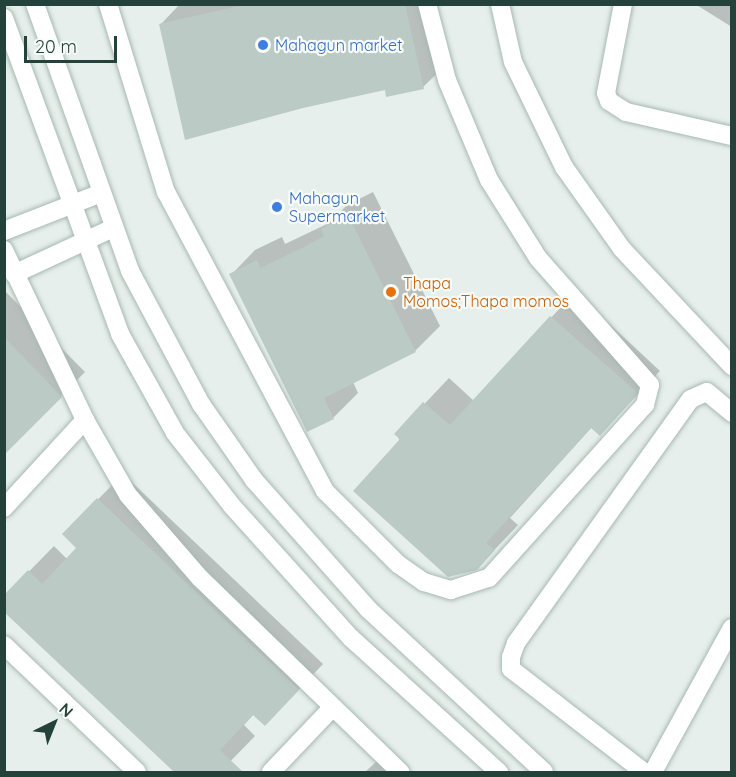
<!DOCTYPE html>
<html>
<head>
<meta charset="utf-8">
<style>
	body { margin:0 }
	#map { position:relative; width:736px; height:777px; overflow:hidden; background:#e6efeb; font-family:Quicksand,sans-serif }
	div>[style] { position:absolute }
	.shadow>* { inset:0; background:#0003 }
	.building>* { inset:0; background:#bbcac4 }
	.roads { filter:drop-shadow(0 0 2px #a8b8b2) drop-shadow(0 0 2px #a8b8b2) }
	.minor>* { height:18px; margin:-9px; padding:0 9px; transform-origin:9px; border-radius:9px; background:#fff }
	.dots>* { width:16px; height:16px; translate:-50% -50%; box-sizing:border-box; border:3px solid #f7fbf9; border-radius:50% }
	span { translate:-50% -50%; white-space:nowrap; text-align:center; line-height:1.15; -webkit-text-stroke:4.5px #f7fbf9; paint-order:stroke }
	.shop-label { font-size:16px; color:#366cbe }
	.left { translate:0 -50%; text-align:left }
	.food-label { font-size:16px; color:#c56008 }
	.frame { position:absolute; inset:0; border:6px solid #24423a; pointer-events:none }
	.north { position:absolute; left:24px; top:693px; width:60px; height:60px; -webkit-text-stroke:4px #f7fbf9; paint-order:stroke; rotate:43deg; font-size:16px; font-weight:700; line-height:24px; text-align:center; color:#24423a }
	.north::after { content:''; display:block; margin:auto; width:21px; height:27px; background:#24423a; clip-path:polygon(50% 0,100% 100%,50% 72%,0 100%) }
	.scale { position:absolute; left:24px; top:36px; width:93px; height:27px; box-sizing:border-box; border:3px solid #24423a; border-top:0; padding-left:8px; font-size:18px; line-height:21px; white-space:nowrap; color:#24423a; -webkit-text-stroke:4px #f7fbf9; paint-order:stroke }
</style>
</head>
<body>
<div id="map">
	<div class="shadow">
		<i style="clip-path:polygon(180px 4px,435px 4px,448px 63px,423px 87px,386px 88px,161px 24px)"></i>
		<i style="clip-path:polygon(695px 4px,732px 4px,732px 27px)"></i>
		<i style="clip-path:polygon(373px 192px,440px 326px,415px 351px,353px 382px,358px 393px,333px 418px,231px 275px,255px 250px,282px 237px,285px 244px,329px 223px,347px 205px)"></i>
		<i style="clip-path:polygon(4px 290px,85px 372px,4px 453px)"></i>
		<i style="clip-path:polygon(575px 292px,660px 371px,600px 434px,592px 427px,510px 518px,518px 525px,476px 569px,396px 434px,449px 378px,474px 401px)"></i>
		<i style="clip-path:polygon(123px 474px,323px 664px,289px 700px,254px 714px,244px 725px,255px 736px,220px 772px,176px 772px,4px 609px,4px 597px,54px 546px,67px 559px,78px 548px,64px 534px)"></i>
		<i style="clip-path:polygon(377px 761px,390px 772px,365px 772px)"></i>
	</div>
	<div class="building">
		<i style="clip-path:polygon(248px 4px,405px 4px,424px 89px,386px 97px,385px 90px,303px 108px,185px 140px,159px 24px)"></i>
		<i style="clip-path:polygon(348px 215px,416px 352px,324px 398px,334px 419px,307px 432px,229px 274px,257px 260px,260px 268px,304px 247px,324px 236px,321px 229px)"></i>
		<i style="clip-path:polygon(550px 316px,637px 392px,635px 397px,600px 436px,591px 428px,486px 543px,495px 550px,477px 570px,448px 577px,353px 491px,400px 439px,394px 434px,423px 402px,450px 425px)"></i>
		<i style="clip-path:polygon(4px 337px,62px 397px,4px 455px)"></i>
		<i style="clip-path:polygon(97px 498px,299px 690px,265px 726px,253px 715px,220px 750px,243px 772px,174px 772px,4px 612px,4px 595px,28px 570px,42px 584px,76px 548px,62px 534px)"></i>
	</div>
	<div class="roads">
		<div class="minor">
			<i style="left:35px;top:4px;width:283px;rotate:70.4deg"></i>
			<i style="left:130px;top:271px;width:151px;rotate:61.9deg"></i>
			<i style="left:201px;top:404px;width:93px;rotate:55.1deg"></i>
			<i style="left:254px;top:480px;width:172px;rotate:48.5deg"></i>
			<i style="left:368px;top:609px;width:240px;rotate:42.8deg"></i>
			<i style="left:108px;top:4px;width:197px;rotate:72.9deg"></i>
			<i style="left:166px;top:192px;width:339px;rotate:62deg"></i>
			<i style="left:325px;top:491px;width:103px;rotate:45deg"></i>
			<i style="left:398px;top:564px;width:32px;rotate:35deg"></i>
			<i style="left:424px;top:582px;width:28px;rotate:17deg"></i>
			<i style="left:451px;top:590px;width:40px;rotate:-18deg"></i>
			<i style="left:489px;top:578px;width:233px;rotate:-48deg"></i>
			<i style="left:645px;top:405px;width:21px;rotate:-76deg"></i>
			<i style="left:650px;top:385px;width:169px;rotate:-131.4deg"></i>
			<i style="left:538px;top:258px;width:92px;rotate:-122.1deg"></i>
			<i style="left:489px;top:180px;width:108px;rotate:-112.8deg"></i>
			<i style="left:447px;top:80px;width:79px;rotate:-104.7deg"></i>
			<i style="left:500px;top:4px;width:59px;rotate:77.4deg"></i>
			<i style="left:513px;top:62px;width:117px;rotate:64.1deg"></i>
			<i style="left:564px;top:167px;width:100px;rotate:54.7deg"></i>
			<i style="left:622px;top:249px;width:161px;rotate:46.8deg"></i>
			<i style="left:623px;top:4px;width:91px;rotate:100.8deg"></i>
			<i style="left:606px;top:93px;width:9px;rotate:69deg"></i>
			<i style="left:609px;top:101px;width:20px;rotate:33deg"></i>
			<i style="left:626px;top:112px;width:109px;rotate:12.8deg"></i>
			<i style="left:4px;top:18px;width:337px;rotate:69.8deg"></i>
			<i style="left:120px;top:334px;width:113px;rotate:60.9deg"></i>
			<i style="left:175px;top:433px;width:93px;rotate:52deg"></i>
			<i style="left:232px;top:506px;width:178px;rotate:48deg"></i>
			<i style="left:351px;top:638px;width:200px;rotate:42.2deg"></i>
			<i style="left:4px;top:231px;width:102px;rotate:-21.3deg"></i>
			<i style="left:4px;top:250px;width:188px;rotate:64.5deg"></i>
			<i style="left:85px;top:420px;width:86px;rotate:60.2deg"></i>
			<i style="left:128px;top:495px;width:110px;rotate:49.1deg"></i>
			<i style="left:200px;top:578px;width:279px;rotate:44.1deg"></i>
			<i style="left:14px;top:274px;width:109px;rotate:-24.9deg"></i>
			<i style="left:4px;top:508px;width:120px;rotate:-47.4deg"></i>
			<i style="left:4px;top:645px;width:184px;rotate:43.7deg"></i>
			<i style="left:271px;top:772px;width:88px;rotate:-46.4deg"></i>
			<i style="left:644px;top:772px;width:168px;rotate:-142.2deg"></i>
			<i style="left:511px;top:669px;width:12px;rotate:-90deg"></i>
			<i style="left:511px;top:657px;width:15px;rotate:-70deg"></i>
			<i style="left:516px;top:643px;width:300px;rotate:-54.4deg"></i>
			<i style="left:691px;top:399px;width:17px;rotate:-24deg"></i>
			<i style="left:707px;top:392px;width:33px;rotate:40deg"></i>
			<i style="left:653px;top:772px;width:164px;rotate:-61.3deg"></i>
		</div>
	</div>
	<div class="dots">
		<i style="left:263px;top:45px;background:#3f7fe0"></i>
		<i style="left:277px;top:207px;background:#3f7fe0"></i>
		<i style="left:391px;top:292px;background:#e8710a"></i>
	</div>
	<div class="shop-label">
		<span class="left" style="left:275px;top:45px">Mahagun market</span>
		<span class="left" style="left:289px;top:207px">Mahagun<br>Supermarket</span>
	</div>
	<div class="food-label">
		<span class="left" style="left:403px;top:292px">Thapa<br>Momos;Thapa momos</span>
	</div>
	<div class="frame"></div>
	<div class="north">N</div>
	<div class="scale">20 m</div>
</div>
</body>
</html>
